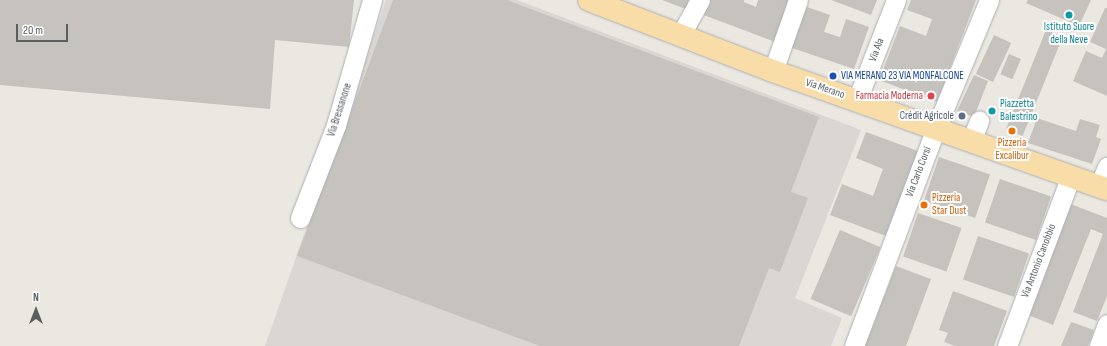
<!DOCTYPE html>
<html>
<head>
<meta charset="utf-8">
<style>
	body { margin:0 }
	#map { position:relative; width:1107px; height:346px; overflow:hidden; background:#ebe7e1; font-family:"Sofia Sans Condensed",sans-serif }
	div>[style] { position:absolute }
	.industrial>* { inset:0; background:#dad6d3 }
	.building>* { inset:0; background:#c6c2be; transform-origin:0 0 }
	.roads { filter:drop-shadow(0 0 1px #acb0b3) drop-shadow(0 0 1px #acb0b3) }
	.minor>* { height:19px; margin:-9.5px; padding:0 9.5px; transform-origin:9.5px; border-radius:9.5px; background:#fff }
	.primary>* { height:22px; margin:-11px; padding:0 11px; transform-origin:11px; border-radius:11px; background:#f8dda9 }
	.dots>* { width:11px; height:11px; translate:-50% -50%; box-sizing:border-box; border:2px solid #fff; border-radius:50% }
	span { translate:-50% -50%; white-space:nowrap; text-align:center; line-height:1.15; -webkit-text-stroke:4px #fff; paint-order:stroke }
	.culture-label { font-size:11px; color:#0d838f }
	.left { translate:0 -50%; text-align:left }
	.street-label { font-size:11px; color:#595e61 }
	.transit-label { font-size:11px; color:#164399 }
	.health-label { font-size:11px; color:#be3a42 }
	.right { translate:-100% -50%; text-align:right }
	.service-label { font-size:11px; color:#4e5e75 }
	.food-label { font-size:11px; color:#c56008 }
	.north { position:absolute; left:16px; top:290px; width:40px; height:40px; -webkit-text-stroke:3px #fff; paint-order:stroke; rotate:0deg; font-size:11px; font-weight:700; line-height:16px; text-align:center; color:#595e61 }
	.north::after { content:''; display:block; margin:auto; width:14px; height:18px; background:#595e61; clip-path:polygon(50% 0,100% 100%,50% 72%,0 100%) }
	.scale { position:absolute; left:16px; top:24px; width:52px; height:18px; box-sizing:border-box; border:2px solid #595e61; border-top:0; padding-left:5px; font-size:12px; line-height:14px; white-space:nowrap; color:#595e61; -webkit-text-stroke:3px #fff; paint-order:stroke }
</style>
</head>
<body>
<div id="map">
	<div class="industrial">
		<i style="clip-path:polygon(386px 0,517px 0,861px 130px,795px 298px,842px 318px,831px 346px,265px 346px)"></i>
	</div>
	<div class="building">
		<i style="clip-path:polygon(0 0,354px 0,349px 47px,275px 40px,270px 109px,0 85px)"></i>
		<i style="clip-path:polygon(393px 0,507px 0,819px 117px,791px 192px,808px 198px,780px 272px,769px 268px,739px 346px,540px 346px,297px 256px)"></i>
		<i style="clip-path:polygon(662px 0,689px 0,686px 9px)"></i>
		<i style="clip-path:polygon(709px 0,744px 0,744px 2px,756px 7px,758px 0,791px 0,775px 42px,701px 14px)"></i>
		<i style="clip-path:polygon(831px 0,877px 0,871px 15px)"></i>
		<i style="clip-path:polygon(911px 0,976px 0,937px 102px,879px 80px,900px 26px,926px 36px,932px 19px,907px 10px)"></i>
		<i style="clip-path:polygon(1028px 0,1091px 0,1079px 26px,1026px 3px)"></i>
		<i style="clip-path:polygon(804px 6px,830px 15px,824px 32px,840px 37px,846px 19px,869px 27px,854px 69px,789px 47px)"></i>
		<i style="clip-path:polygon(1105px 8px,1107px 8px,1107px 96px,1073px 81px,1086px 51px,1102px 58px,1106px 49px,1090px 42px)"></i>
		<i style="left:1046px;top:30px;width:18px;height:107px;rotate:22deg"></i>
		<i style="left:994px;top:35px;width:19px;height:43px;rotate:25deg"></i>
		<i style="left:1009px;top:54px;width:13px;height:22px;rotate:23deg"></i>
		<i style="clip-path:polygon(974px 75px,988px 81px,974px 117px,957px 111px)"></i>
		<i style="clip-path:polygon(1037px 118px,1076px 131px,1080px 119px,1100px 125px,1096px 137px,1101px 139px,1092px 164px,1028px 143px)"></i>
		<i style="clip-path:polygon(866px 132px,918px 151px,886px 236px,830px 215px,842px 184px,873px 196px,883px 169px,856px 158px)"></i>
		<i style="left:939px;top:157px;width:54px;height:46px;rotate:19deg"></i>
		<i style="left:1000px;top:179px;width:54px;height:46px;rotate:19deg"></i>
		<i style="clip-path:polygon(1068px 203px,1107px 218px,1107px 296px,1097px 321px,1073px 312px,1103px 234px,1091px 229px,1053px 325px,1026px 314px)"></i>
		<i style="left:918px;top:213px;width:46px;height:46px;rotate:19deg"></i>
		<i style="left:840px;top:230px;width:44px;height:75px;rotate:23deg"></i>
		<i style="left:978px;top:236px;width:54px;height:46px;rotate:19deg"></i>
		<i style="clip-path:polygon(896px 266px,931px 279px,906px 346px,865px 346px)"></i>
		<i style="clip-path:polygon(953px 291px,1007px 311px,994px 346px,955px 346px,944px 342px,948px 333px,939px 330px)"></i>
		<i style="clip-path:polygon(1071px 322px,1094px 330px,1088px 346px,1061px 346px)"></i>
	</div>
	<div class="roads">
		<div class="minor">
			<i style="left:680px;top:36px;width:41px;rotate:-60.9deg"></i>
			<i style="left:773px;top:71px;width:75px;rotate:-70.6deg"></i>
			<i style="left:857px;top:100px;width:107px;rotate:-68.7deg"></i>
			<i style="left:971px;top:141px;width:22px;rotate:-68deg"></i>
			<i style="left:1099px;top:186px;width:21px;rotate:-67deg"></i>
			<i style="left:300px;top:218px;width:100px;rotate:-68.8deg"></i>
			<i style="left:336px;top:125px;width:130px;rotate:-73.9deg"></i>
			<i style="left:854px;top:346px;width:233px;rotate:-69.4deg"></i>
			<i style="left:936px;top:128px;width:139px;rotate:-67.5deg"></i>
			<i style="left:1007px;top:346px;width:182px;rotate:-69.4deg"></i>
			<i style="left:1099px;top:346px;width:23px;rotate:-70deg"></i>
		</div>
		<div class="primary">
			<i style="left:589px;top:0;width:197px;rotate:21.1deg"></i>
			<i style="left:773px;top:71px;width:354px;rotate:19.5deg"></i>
		</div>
	</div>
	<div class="dots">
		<i style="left:1069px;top:15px;background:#0f9aa8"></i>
		<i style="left:833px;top:76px;background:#1a4fb4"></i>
		<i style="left:931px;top:96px;background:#e0444e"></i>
		<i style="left:992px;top:111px;background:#0f9aa8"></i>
		<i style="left:962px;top:116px;background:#5c6f8a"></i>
		<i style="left:1012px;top:131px;background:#e8710a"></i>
		<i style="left:924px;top:205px;background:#e8710a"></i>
	</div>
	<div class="culture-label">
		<span style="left:1069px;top:34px">Istituto Suore<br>della Neve</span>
		<span class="left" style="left:1000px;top:111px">Piazzetta<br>Balestrino</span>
	</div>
	<div class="street-label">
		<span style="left:877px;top:50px;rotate:-69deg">Via Ala</span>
		<span style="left:825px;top:89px;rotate:19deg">Via Merano</span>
		<span style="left:340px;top:110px;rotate:-72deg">Via Bressanone</span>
		<span style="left:919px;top:172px;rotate:-69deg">Via Carlo Corsi</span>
		<span style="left:1039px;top:261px;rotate:-69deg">Via Antonio Canobbio</span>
	</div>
	<div class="transit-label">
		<span class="left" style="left:841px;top:76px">VIA MERANO 23 VIA MONFALCONE</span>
	</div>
	<div class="health-label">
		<span class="right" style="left:923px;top:96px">Farmacia Moderna</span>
	</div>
	<div class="service-label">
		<span class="right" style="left:954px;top:116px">Crédit Agricole</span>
	</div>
	<div class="food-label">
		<span style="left:1012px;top:150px">Pizzeria<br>Excalibur</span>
		<span class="left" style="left:932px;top:205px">Pizzeria<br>Star Dust</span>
	</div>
	<div class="north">N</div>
	<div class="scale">20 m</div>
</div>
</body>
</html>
